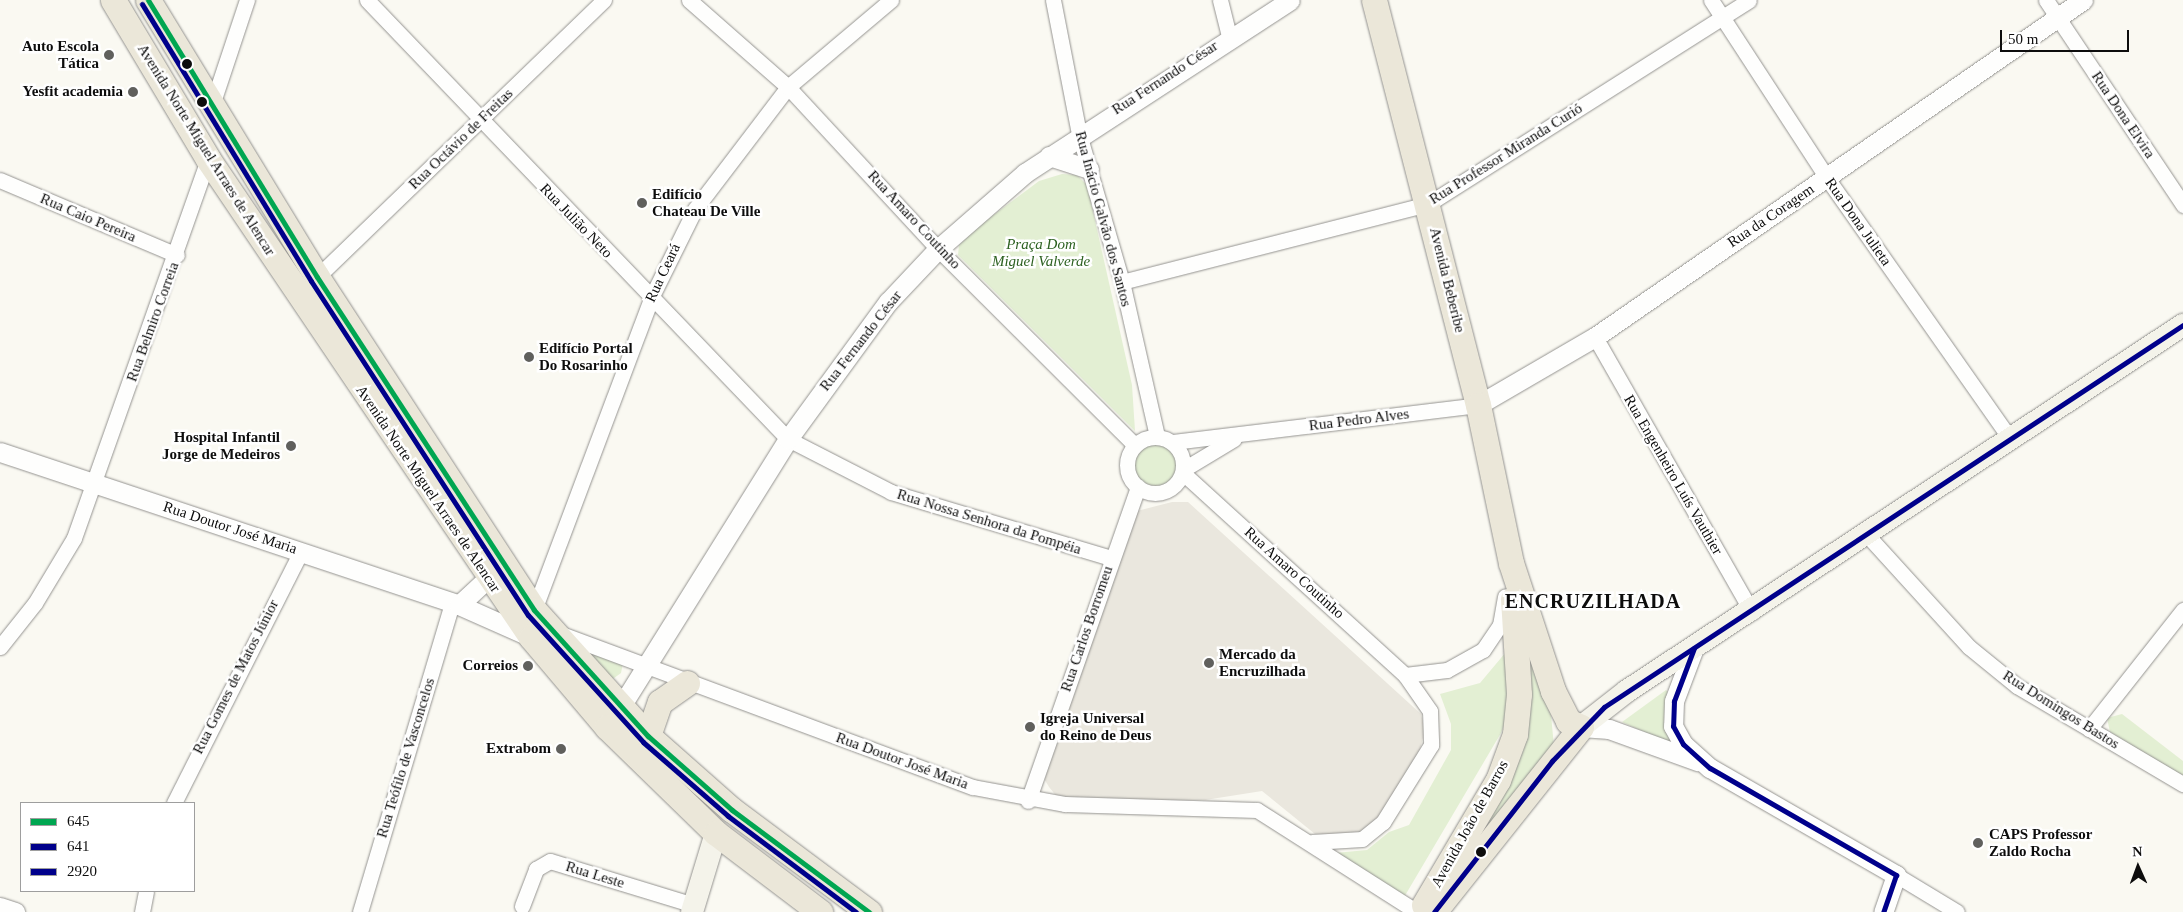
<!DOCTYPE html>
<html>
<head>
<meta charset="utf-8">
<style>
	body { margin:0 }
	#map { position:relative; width:2183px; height:912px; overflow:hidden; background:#faf9f2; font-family:"Times New Roman",serif }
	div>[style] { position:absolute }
	.green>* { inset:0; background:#e3efd3 }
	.round { border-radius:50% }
	.plaza>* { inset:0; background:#eae7de }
	.roads { filter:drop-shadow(0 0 1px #949390) drop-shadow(0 0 1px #949390) }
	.minor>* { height:15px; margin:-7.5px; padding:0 7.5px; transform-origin:7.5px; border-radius:7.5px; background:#fefefd }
	.minor>.ring { margin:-7.5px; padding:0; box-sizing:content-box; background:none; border:15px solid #fefefd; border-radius:50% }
	.tertiary>* { height:19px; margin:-9.5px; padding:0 9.5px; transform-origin:9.5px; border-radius:9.5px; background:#fefefd }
	.secondary>* { height:22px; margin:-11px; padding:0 11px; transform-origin:11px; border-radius:11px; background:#f4f3ea }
	.primary>* { height:25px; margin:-12.5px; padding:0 12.5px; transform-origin:12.5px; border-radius:12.5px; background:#ebe7d9 }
	.bus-1>* { height:5px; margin:-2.5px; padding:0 2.5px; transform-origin:2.5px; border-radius:2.5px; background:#00a651 }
	.bus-2>* { height:5px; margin:-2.5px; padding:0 2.5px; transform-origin:2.5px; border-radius:2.5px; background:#00008b }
	.bus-3>* { height:5px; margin:-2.5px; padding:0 2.5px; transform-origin:2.5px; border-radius:2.5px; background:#00008b }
	.dots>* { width:14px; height:14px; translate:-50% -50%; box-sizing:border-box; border:2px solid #fff; border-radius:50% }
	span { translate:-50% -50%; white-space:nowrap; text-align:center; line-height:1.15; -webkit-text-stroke:5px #fff; paint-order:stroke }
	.poi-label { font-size:15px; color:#0d0d0d; font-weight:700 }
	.right { translate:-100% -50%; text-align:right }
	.left { translate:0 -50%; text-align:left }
	.street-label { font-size:15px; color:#0d0d0d }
	.park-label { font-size:15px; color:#2d6121; font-style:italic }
	.district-label { font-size:20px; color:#0d0d0d; font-weight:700; letter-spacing:1px }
	.legend { position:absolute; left:20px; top:802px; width:175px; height:90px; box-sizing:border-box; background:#fff; border:1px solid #9e9e9e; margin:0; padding:6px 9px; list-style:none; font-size:15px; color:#0d0d0d }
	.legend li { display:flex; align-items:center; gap:10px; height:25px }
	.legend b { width:25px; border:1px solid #9e9e9e }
	.north { position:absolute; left:2113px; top:842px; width:50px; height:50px; -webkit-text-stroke:4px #fff; paint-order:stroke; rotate:358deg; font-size:14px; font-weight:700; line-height:20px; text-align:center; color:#0d0d0d }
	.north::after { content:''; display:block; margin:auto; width:18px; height:22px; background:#0d0d0d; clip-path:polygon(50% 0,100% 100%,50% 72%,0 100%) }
	.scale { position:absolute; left:2000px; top:30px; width:129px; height:22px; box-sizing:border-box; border:2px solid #0d0d0d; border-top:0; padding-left:6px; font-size:15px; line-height:18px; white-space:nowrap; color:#0d0d0d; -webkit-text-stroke:4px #fff; paint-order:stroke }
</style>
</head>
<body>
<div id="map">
	<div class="green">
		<i style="clip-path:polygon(1062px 174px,1077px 175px,1087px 185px,1132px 385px,1135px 431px,958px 255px,959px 245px,980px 225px,1039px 181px)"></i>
		<i class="round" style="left:1127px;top:436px;width:56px;height:56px"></i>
		<i style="clip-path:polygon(578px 644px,623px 663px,621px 673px,610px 681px)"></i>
		<i style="clip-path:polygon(1506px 652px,1508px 717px,1501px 733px,1403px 899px,1335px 853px,1367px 850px,1389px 832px,1409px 825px,1451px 750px,1451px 724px,1440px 694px,1480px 683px)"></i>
		<i style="clip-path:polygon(1531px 654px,1551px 715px,1554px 747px,1454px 868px)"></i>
		<i style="clip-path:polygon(1666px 690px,1668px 692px,1673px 745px,1622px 722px)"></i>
		<i style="clip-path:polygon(2122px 714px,2183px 761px,2183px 779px,2110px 732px,2107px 718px)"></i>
	</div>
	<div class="plaza">
		<i style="clip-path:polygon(1172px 502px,1188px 502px,1421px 714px,1425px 730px,1417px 761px,1372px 827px,1354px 835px,1315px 834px,1262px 791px,1205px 800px,1144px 802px,1058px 798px,1049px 787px,1039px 770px,1137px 511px)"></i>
	</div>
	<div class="roads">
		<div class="minor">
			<i style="left:367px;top:0;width:608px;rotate:46.2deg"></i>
			<i style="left:788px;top:439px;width:116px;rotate:27.2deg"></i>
			<i style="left:891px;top:492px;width:230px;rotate:16.7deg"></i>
			<i style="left:689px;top:0;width:132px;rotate:41.3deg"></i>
			<i style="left:788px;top:87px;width:221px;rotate:47.2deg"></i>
			<i style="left:938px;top:249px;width:278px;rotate:44.9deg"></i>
			<i style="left:1053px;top:0;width:136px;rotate:79deg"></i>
			<i style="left:1079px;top:134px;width:154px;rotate:73.8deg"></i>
			<i style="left:1122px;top:282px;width:158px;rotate:77.2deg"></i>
			<i style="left:1220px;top:0;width:38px;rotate:76deg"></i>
			<i style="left:1711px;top:0;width:212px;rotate:56.9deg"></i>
			<i style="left:1827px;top:178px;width:320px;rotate:54.9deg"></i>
			<i style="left:2046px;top:0;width:247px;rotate:56.2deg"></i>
			<i style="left:213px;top:102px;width:108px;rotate:-71.6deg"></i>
			<i style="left:0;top:180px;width:192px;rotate:23deg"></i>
			<i style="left:317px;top:277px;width:399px;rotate:-44deg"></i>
			<i style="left:1122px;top:282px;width:316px;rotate:-14.3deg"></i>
			<i style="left:1428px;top:204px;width:380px;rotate:-32.4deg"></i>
			<i style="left:1595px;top:337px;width:317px;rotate:60.3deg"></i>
			<i class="ring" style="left:1127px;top:437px;width:41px;height:41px"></i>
			<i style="left:1173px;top:442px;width:307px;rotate:-6.9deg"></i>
			<i style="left:1184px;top:469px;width:58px;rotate:-31deg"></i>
			<i style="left:1183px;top:473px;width:300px;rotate:42.3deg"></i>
			<i style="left:1405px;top:675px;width:44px;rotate:55.2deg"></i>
			<i style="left:1430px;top:711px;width:34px;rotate:88deg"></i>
			<i style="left:1431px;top:745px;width:91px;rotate:121.9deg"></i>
			<i style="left:1383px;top:822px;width:27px;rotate:141deg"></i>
			<i style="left:1362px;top:839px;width:50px;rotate:176.6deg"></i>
			<i style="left:1868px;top:536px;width:150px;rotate:47.7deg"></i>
			<i style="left:1969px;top:647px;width:62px;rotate:39.1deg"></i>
			<i style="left:2017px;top:686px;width:193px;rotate:30.6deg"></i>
			<i style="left:534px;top:610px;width:333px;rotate:-69.4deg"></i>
			<i style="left:651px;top:298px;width:99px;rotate:-63.7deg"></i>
			<i style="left:695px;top:209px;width:153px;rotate:-52.7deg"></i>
			<i style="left:788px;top:87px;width:135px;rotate:-40.2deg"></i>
			<i style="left:561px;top:634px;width:439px;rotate:20.4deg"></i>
			<i style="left:973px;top:787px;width:94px;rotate:10.5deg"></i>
			<i style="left:1065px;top:804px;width:192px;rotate:1.8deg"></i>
			<i style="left:1257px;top:810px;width:190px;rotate:32.5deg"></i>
			<i style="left:0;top:647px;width:56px;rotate:-51.5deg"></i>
			<i style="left:35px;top:603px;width:76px;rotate:-59deg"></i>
			<i style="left:74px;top:538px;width:402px;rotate:-70.5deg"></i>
			<i style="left:1405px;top:675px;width:42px;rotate:-6.8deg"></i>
			<i style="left:1447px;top:670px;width:41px;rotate:-29.1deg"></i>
			<i style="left:1483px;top:650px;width:30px;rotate:-56deg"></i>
			<i style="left:1500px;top:625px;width:29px;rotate:-80deg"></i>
			<i style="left:2089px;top:729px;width:152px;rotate:-51.7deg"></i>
			<i style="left:1028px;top:801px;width:333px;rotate:-70.7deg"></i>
			<i style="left:174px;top:803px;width:281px;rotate:-63.2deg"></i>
			<i style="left:1896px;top:875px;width:71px;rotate:31.2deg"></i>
			<i style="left:522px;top:906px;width:40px;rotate:-69deg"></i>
			<i style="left:536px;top:869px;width:16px;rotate:-30deg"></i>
			<i style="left:550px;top:861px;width:151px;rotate:17deg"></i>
			<i style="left:142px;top:912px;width:21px;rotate:-79deg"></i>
			<i style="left:360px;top:912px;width:322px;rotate:-73.4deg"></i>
		</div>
		<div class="tertiary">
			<i style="left:1049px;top:156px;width:42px;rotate:18deg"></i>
			<i style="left:1478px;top:405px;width:135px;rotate:-30.2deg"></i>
			<i style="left:1595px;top:337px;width:593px;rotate:-34.63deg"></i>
			<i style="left:0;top:452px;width:484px;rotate:18.4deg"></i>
			<i style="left:459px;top:605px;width:79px;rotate:24deg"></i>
			<i style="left:459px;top:605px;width:38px;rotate:-43deg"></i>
			<i style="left:1694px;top:648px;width:57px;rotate:110.7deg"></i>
			<i style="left:1674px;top:701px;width:25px;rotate:92deg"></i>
			<i style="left:1673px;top:726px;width:21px;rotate:61deg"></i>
			<i style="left:1683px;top:744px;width:36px;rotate:42deg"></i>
			<i style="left:1710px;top:768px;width:215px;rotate:29.9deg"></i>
			<i style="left:1896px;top:875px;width:39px;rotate:109deg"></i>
			<i style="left:615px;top:716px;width:327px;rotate:-58deg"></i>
			<i style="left:788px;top:439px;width:170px;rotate:-53.9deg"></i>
			<i style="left:888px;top:302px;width:73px;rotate:-46.7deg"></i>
			<i style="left:938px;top:249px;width:116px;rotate:-41.1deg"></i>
			<i style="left:1025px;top:173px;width:316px;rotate:-33.1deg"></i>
			<i style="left:1581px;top:727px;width:28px;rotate:4deg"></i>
			<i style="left:1609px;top:729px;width:94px;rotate:20deg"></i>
			<i style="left:0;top:907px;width:16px;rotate:18deg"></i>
		</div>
		<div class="secondary">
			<i style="left:1581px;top:727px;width:58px;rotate:-38deg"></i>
			<i style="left:1627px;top:691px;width:666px;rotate:-33.36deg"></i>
			<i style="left:692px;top:912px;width:83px;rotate:-73.1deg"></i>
		</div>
		<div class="primary">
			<i style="left:113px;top:0;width:185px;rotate:59.1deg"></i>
			<i style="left:208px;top:159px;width:577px;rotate:55.95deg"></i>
			<i style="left:531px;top:637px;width:118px;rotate:49.8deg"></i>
			<i style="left:607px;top:727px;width:152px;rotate:44.2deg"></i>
			<i style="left:716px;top:833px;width:131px;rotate:37.2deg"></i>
			<i style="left:148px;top:0;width:324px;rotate:58.6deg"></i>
			<i style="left:317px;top:277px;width:397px;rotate:56.9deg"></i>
			<i style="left:534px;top:610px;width:170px;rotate:47.9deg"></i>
			<i style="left:648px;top:736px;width:112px;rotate:41.4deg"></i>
			<i style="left:732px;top:810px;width:171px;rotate:36.7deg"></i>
			<i style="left:1374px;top:0;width:418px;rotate:75.6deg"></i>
			<i style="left:1478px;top:405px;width:161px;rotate:78.2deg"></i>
			<i style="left:1511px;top:563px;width:135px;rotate:71.8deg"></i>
			<i style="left:1553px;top:691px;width:34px;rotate:63deg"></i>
			<i style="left:1568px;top:721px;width:14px;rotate:25deg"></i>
			<i style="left:1581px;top:727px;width:236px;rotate:128.5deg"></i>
			<i style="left:648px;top:736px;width:36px;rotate:-71deg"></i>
			<i style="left:660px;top:702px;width:33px;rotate:-35deg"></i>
			<i style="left:1424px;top:905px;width:145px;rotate:-59.4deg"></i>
			<i style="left:1498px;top:780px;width:49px;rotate:-69.7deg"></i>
			<i style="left:1515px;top:734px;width:40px;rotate:-84.3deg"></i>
			<i style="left:1519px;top:694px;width:95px;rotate:-93.6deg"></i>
		</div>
	</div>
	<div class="bus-1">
		<i style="left:148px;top:0;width:324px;rotate:58.6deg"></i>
		<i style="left:317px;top:277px;width:397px;rotate:56.9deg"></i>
		<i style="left:534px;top:610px;width:170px;rotate:47.9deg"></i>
		<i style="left:648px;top:736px;width:112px;rotate:41.4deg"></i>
		<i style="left:732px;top:810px;width:171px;rotate:36.7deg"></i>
	</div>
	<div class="bus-2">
		<i style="left:142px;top:4px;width:324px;rotate:58.6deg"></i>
		<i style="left:311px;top:281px;width:398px;rotate:57deg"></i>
		<i style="left:528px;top:615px;width:171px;rotate:47.8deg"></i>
		<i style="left:643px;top:742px;width:113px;rotate:41deg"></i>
		<i style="left:728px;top:816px;width:160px;rotate:36.9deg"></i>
	</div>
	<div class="bus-3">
		<i style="left:1694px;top:648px;width:57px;rotate:110.7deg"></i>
		<i style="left:1674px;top:701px;width:25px;rotate:92deg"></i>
		<i style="left:1673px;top:726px;width:21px;rotate:61deg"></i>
		<i style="left:1683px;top:744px;width:36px;rotate:42deg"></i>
		<i style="left:1710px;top:768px;width:215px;rotate:29.9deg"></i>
		<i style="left:1896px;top:875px;width:39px;rotate:109deg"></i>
		<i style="left:1434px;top:912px;width:192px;rotate:-52deg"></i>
		<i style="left:1552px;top:761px;width:75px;rotate:-46.1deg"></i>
		<i style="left:1604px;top:707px;width:694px;rotate:-33.42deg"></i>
	</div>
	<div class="dots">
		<i style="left:109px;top:55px;background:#60605d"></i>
		<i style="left:187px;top:64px;background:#0d0d0d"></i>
		<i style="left:133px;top:92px;background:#60605d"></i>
		<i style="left:202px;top:102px;background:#0d0d0d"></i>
		<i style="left:642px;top:203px;background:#60605d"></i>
		<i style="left:529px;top:357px;background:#60605d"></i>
		<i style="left:291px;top:446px;background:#60605d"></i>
		<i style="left:1209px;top:663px;background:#60605d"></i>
		<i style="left:528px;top:666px;background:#60605d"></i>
		<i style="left:1030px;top:727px;background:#60605d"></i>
		<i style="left:561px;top:749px;background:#60605d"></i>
		<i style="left:1978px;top:843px;background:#60605d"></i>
		<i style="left:1481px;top:852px;background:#0d0d0d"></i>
	</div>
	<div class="poi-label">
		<span class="right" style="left:99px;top:55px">Auto Escola<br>Tática</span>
		<span class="right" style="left:123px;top:92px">Yesfit academia</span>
		<span class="left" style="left:652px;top:203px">Edifício<br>Chateau De Ville</span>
		<span class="left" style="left:539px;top:357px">Edifício Portal<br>Do Rosarinho</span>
		<span class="right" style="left:280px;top:446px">Hospital Infantil<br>Jorge de Medeiros</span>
		<span class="left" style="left:1219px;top:663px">Mercado da<br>Encruzilhada</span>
		<span class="right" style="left:518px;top:666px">Correios</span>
		<span class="left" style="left:1040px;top:727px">Igreja Universal<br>do Reino de Deus</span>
		<span class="right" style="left:551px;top:749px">Extrabom</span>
		<span class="left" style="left:1989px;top:843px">CAPS Professor<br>Zaldo Rocha</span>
	</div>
	<div class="street-label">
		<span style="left:1165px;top:78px;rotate:-33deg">Rua Fernando César</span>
		<span style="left:2123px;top:115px;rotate:56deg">Rua Dona Elvira</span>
		<span style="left:461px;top:139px;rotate:-44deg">Rua Octávio de Freitas</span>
		<span style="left:206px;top:150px;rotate:58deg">Avenida Norte Miguel Arraes de Alencar</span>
		<span style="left:1506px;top:154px;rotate:-32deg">Rua Professor Miranda Curió</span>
		<span style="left:1771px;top:216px;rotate:-34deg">Rua da Coragem</span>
		<span style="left:88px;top:218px;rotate:23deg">Rua Caio Pereira</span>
		<span style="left:1103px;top:219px;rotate:75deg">Rua Inácio Galvão dos Santos</span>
		<span style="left:914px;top:220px;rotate:47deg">Rua Amaro Coutinho</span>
		<span style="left:576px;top:221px;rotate:46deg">Rua Julião Neto</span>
		<span style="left:1858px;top:222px;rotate:55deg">Rua Dona Julieta</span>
		<span style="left:663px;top:273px;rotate:-65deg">Rua Ceará</span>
		<span style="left:1447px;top:280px;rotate:76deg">Avenida Beberibe</span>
		<span style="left:153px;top:322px;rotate:-70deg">Rua Belmiro Correia</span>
		<span style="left:861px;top:341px;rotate:-52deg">Rua Fernando César</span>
		<span style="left:1359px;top:420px;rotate:-7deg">Rua Pedro Alves</span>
		<span style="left:1673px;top:475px;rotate:60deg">Rua Engenheiro Luís Vauthier</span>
		<span style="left:428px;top:489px;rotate:56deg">Avenida Norte Miguel Arraes de Alencar</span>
		<span style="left:989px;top:522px;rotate:17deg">Rua Nossa Senhora da Pompéia</span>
		<span style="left:230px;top:528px;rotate:18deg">Rua Doutor José Maria</span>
		<span style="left:1294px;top:573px;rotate:42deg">Rua Amaro Coutinho</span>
		<span style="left:1087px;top:629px;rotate:-71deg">Rua Carlos Borromeu</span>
		<span style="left:236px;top:677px;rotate:-63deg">Rua Gomes de Matos Júnior</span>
		<span style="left:2061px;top:710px;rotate:32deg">Rua Domingos Bastos</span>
		<span style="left:406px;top:758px;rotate:-73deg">Rua Teófilo de Vasconcelos</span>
		<span style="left:902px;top:761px;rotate:20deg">Rua Doutor José Maria</span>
		<span style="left:1470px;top:824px;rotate:-61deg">Avenida João de Barros</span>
		<span style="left:595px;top:875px;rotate:17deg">Rua Leste</span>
	</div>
	<div class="park-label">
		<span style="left:1041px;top:253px">Praça Dom<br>Miguel Valverde</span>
	</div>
	<div class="district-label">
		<span style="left:1593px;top:601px">ENCRUZILHADA</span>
	</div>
	<ul class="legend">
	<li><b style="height:6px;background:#00a651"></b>645</li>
	<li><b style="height:6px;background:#00008b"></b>641</li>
	<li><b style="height:6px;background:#00008b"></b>2920</li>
	</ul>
	<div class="north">N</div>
	<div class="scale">50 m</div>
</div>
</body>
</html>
